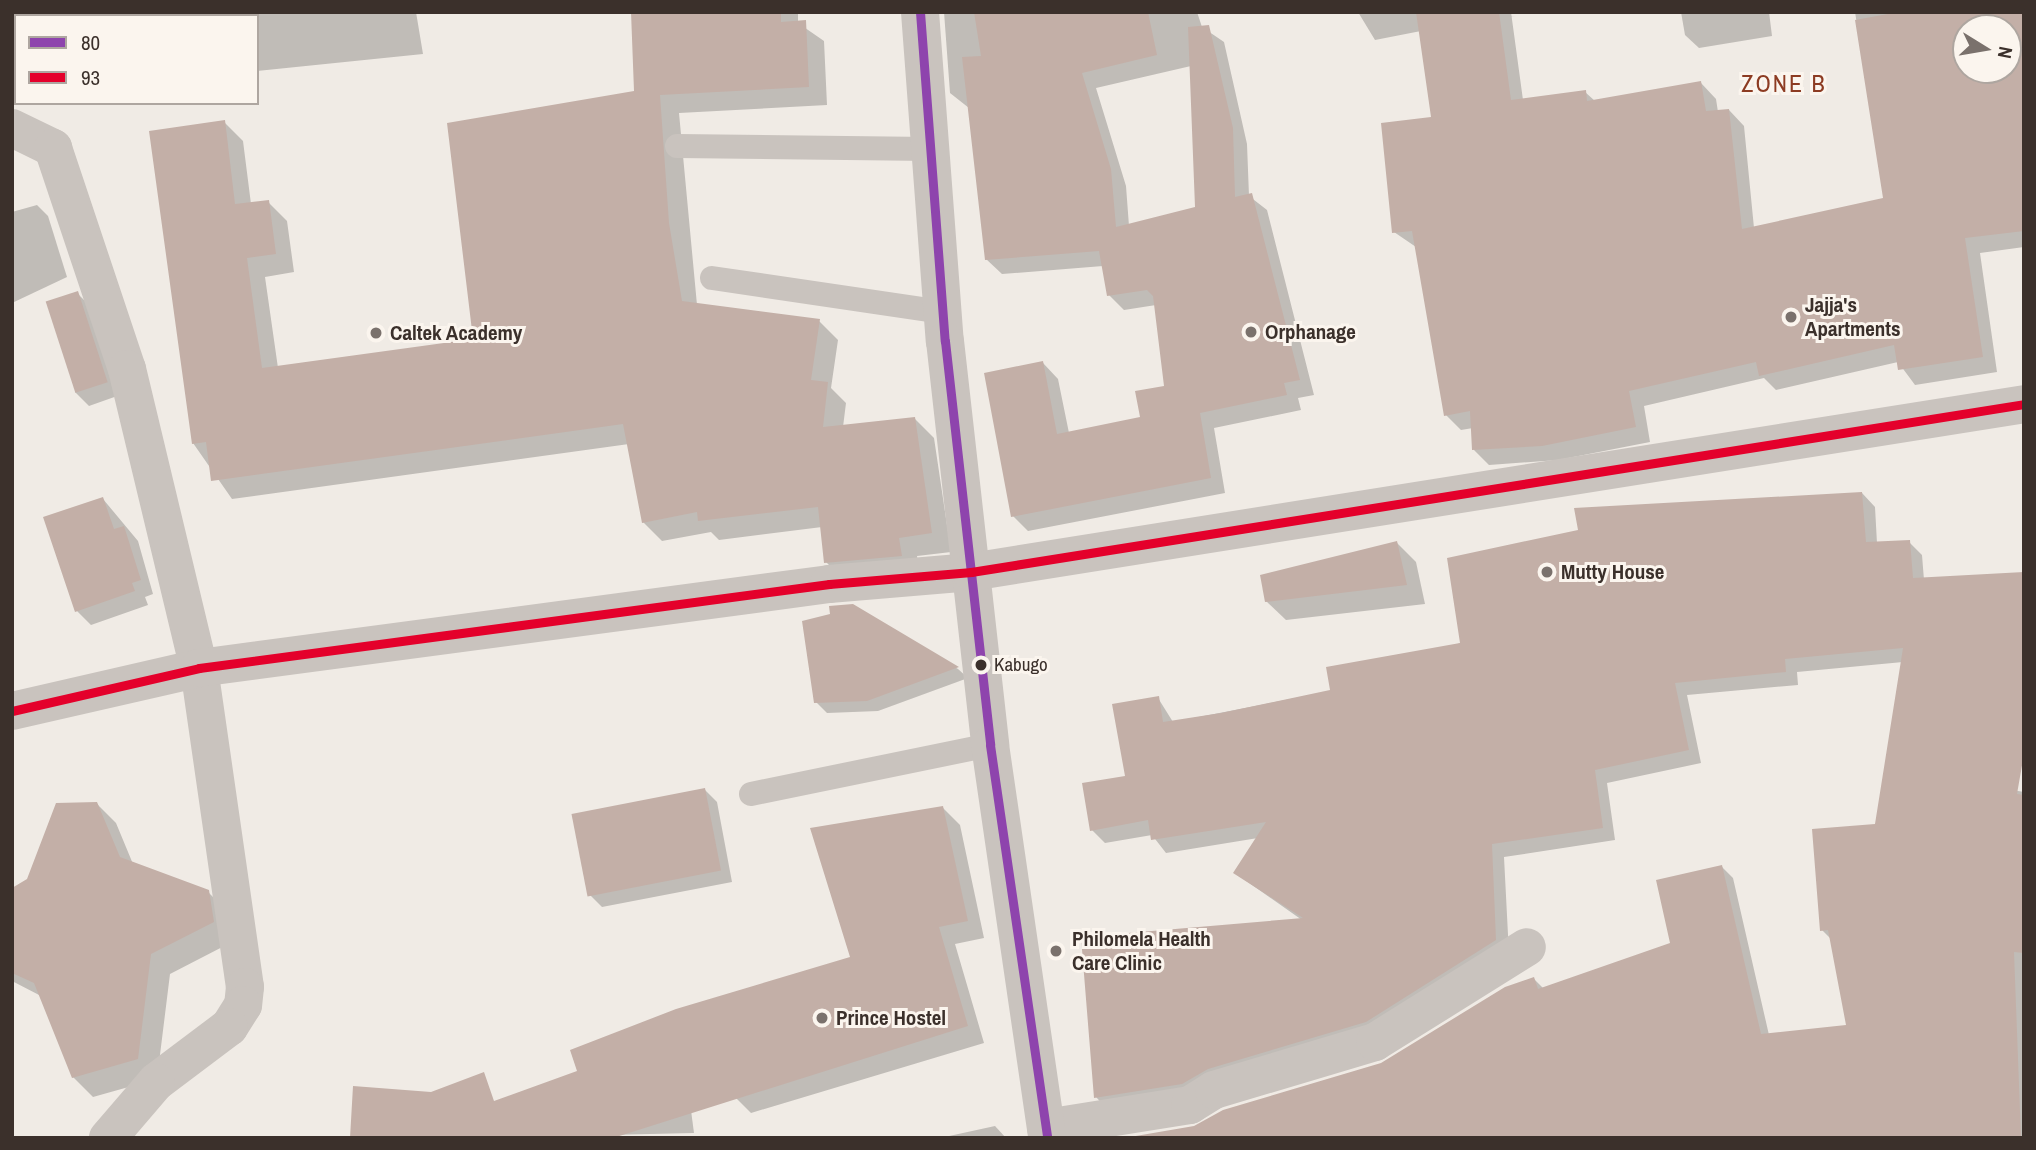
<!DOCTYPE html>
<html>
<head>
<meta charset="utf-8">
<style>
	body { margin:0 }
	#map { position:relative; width:2036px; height:1150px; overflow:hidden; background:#f0ebe5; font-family:"Archivo Narrow",sans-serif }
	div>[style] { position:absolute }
	.shadow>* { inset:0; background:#0003 }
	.building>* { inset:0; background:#c3afa7; transform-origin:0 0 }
	.service>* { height:24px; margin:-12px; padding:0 12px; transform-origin:12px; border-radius:12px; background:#c9c3be }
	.minor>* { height:38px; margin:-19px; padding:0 19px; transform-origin:19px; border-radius:19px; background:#c9c3be }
	.tertiary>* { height:38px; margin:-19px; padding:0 19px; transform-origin:19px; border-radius:19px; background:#c9c3be }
	.bus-1>* { height:9px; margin:-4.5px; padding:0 4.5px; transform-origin:4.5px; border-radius:4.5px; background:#8e44ad }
	.bus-2>* { height:9px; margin:-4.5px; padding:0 4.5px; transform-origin:4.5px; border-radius:4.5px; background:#e4002b }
	.dots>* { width:19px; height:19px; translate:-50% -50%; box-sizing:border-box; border:4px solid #fbf5ee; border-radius:50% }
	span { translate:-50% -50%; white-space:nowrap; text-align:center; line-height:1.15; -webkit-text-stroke:6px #fbf5ee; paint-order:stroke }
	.bus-label { font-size:19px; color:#3b302b }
	.left { translate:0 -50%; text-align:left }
	.poi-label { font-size:21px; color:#3b302b; font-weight:700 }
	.quarter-label { font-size:24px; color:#8c3b22; letter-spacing:2px }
	.frame { position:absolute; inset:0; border:14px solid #3b302b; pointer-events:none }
	.legend { position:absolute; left:14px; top:14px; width:245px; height:91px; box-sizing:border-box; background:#fbf5ee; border:2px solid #aea6a0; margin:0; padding:9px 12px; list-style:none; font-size:21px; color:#3b302b }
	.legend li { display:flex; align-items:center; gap:14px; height:35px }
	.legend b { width:35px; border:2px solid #aea6a0 }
	.north { position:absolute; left:1952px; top:14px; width:70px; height:70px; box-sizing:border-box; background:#fbf5ee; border:2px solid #aea6a0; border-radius:50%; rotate:101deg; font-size:19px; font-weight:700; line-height:28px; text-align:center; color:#3b302b }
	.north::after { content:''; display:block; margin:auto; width:24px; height:32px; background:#7a716c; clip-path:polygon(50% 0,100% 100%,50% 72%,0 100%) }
</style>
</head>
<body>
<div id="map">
	<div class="shadow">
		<i style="clip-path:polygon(179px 12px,416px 12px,423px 54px,257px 71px,257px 16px)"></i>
		<i style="clip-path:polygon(632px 12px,798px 12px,798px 23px,824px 41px,827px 105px,679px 113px,697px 305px,819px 321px,838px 340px,831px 388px,846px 403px,843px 427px,915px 419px,934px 438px,951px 552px,917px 556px,920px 574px,845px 581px,826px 562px,822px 527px,719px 540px,711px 532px,662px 541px,643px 522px,629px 444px,232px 499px,193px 443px,224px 122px,243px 141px,251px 204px,268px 202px,287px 221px,294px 272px,265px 277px,278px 368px,475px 340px,636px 93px)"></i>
		<i style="clip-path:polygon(evenodd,944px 12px,1197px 12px,1202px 27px,1224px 42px,1247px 144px,1249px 196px,1267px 210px,1314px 395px,1298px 398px,1301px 410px,1214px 428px,1225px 493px,1028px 531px,1013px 516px,1043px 363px,1058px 379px,1069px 433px,1142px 419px,1166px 387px,1156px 305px,1124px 310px,1109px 295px,1103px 266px,1002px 274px,986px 259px,969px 108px,950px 93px,944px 12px,1191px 66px,1196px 209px,1129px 226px,1126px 186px,1096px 88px,1191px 66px)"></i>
		<i style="clip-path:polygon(evenodd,1358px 12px,1511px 12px,1523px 100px,1585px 92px,1595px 101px,1701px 83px,1716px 99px,1718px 112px,1729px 110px,1744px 126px,1754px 228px,1885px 199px,1855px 12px,2024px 12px,2024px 247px,1980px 253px,1997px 372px,1915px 385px,1898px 362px,1776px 390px,1764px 378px,1644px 406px,1650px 442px,1558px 460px,1489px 465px,1474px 450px,1473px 428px,1461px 430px,1446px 415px,1416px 247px,1394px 232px,1433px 118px,1421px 31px,1375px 40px,1358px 12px,1966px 28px,2008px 28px,2008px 70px,1966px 70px,1966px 28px)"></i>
		<i style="clip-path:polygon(1681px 12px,1769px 12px,1772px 36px,1699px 48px,1685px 35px)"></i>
		<i style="clip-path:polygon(37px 205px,48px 216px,67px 277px,12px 303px,12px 212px)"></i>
		<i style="clip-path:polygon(77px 293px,91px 307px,120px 395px,89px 406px,75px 392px)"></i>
		<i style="clip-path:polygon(1862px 493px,1875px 507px,1877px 543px,1909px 542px,1922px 555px,1924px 580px,1903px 662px,1797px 672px,1798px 685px,1687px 695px,1701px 763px,1607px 783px,1615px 840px,1504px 857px,1509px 954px,1379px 1035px,1109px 1111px,1096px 1097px,1302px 920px,1235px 873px,1258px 838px,1166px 853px,1152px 835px,1105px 843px,1092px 830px,1127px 778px,1158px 698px,1173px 722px,1332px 691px)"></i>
		<i style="clip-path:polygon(103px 499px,138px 541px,153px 594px,145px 597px,148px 605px,91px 625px,77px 611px)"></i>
		<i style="clip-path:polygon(1397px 543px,1416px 562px,1425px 604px,1286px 620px,1266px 601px)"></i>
		<i style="clip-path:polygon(853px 606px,958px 669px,968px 678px,878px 711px,827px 713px,816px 702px,832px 616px)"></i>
		<i style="clip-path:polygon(1886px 768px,2024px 792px,2024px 1138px,1135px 1138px,1195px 1128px,1382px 1065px,1534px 979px,1544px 989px,1672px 944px,1722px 867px,1733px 878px,1769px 1035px,1848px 1027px,1832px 940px,1822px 930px,1876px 826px)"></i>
		<i style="clip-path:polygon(705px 790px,717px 802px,732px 882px,602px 907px,590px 895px,635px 803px)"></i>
		<i style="clip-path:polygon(96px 803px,116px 823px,133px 864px,208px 892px,228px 912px,232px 942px,170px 974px,157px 1079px,93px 1097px,73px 1077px,41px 996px,12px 981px,12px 923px)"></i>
		<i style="clip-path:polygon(943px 808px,960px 825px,984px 938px,955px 944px,984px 1043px,751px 1113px,734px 1096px,853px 958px)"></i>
		<i style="clip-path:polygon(681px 1035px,694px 1133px,475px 1138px)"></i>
		<i style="clip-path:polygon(995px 1126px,1006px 1138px,940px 1138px)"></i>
	</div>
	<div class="building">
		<i style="clip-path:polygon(631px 12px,781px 12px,781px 22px,806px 20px,809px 87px,660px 95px,669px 223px,682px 301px,820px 319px,811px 380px,828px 382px,823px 427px,915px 417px,932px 533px,899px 538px,902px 556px,824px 563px,818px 507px,698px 521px,697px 512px,642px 523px,623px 424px,211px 481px,206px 442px,192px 444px,149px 131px,225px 120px,235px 204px,269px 200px,276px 254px,247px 258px,262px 368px,473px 339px,447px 123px,634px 91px)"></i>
		<i style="clip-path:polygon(974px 12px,1148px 12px,1157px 55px,1082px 73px,1111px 169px,1116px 227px,1195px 207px,1188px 27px,1209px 25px,1233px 128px,1235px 197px,1252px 193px,1300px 380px,1284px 383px,1287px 395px,1200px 413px,1211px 478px,1011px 517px,984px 373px,1043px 361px,1057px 434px,1140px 417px,1135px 391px,1164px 386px,1153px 296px,1147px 290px,1107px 296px,1099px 251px,985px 260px,962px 57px,981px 56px)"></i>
		<i style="clip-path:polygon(evenodd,1416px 12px,1499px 12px,1511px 100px,1586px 90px,1587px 101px,1701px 81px,1706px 111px,1729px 109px,1742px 229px,1883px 198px,1855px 20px,1899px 12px,2024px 12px,2024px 231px,1965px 238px,1983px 357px,1898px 370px,1894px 345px,1759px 376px,1756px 362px,1629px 391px,1636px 427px,1542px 446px,1472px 450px,1470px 411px,1444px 416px,1412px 231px,1392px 233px,1381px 123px,1431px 117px,1416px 12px,1966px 28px,2008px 28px,2008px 70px,1966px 70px,1966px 28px)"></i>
		<i style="left:78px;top:291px;width:96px;height:34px;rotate:72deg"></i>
		<i style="clip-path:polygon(1862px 492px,1866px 542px,1910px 540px,1913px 578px,2024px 572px,2024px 754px,2017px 794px,2024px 795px,2024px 953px,2014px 952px,2021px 1138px,1124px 1138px,1194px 1126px,1223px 1110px,1381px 1063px,1505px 987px,1534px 977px,1538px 989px,1670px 943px,1656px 880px,1722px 865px,1761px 1034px,1846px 1025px,1828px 930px,1820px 931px,1812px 829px,1875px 824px,1903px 648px,1785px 659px,1786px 672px,1675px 683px,1689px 750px,1595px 770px,1603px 828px,1492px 844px,1496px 940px,1366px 1022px,1208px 1069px,1182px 1084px,1094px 1098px,1081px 937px,1303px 918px,1233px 873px,1266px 822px,1151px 840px,1148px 820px,1090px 831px,1082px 783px,1125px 776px,1112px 704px,1159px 696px,1163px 722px,1221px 713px,1330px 690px,1326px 667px,1460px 643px,1447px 558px,1578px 530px,1574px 508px)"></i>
		<i style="clip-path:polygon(103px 497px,114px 529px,124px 526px,141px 580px,132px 583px,135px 591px,75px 612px,43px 517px)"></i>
		<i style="clip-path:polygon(1397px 541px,1407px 585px,1265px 602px,1260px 575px)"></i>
		<i style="clip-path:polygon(853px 604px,959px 667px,867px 701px,814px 703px,802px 621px,830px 614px,829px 606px)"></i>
		<i style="left:705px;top:788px;width:84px;height:136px;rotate:79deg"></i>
		<i style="clip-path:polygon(97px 802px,120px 857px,209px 890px,214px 922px,151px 954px,138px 1059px,72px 1078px,34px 983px,12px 973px,12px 888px,27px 879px,56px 803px)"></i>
		<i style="clip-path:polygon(943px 806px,968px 921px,939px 927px,968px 1026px,613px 1138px,350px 1138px,353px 1086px,431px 1092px,484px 1072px,494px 1101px,577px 1071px,570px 1050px,676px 1009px,850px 957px,810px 828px)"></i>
	</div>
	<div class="service">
		<i style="left:677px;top:146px;width:253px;rotate:0.7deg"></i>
		<i style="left:712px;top:278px;width:232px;rotate:8.4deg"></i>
		<i style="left:751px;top:794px;width:244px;rotate:-11.6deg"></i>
	</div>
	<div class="minor">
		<i style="left:12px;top:128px;width:46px;rotate:26deg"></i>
		<i style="left:53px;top:148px;width:233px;rotate:71.5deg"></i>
		<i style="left:127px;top:369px;width:308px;rotate:76.5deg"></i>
		<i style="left:199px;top:668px;width:322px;rotate:81.8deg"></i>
		<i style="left:245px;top:987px;width:18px;rotate:96deg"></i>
		<i style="left:243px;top:1005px;width:26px;rotate:122deg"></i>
		<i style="left:229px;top:1027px;width:91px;rotate:143deg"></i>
		<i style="left:156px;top:1082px;width:74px;rotate:130.6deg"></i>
		<i style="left:12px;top:711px;width:192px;rotate:-12.9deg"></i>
		<i style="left:199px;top:668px;width:636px;rotate:-7.59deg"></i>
		<i style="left:829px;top:584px;width:143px;rotate:-4.8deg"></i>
		<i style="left:1046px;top:1128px;width:146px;rotate:-9.1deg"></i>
		<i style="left:1190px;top:1105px;width:28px;rotate:-32deg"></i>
		<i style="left:1214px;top:1090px;width:168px;rotate:-16.6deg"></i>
		<i style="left:1375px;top:1042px;width:179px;rotate:-32deg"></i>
	</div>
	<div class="tertiary">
		<i style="left:920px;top:12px;width:330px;rotate:85.7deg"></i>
		<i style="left:945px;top:341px;width:406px;rotate:83.6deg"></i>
		<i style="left:990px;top:745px;width:397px;rotate:81.7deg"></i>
		<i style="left:971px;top:572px;width:1066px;rotate:-9.06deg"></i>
	</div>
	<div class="bus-1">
		<i style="left:920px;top:12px;width:330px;rotate:85.7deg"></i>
		<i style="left:945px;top:341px;width:406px;rotate:83.6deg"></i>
		<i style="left:990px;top:745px;width:397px;rotate:81.7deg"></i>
	</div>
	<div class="bus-2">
		<i style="left:12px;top:711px;width:192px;rotate:-12.9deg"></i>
		<i style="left:199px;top:668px;width:636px;rotate:-7.59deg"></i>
		<i style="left:829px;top:584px;width:143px;rotate:-4.8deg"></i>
		<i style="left:971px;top:572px;width:1066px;rotate:-9.06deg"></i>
	</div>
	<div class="dots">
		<i style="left:1791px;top:317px;background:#7a716c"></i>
		<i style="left:1251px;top:332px;background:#7a716c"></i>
		<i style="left:376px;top:333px;background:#7a716c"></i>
		<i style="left:1547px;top:572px;background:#7a716c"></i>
		<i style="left:981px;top:665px;background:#3b302b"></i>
		<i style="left:1056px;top:951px;background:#7a716c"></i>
		<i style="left:822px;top:1018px;background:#7a716c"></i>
	</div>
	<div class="bus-label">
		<span class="left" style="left:994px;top:665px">Kabugo</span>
	</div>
	<div class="poi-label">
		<span class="left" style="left:1805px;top:317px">Jajja's<br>Apartments</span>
		<span class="left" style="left:1265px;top:332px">Orphanage</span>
		<span class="left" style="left:390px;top:333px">Caltek Academy</span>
		<span class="left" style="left:1561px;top:572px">Mutty House</span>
		<span class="left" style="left:1072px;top:951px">Philomela Health<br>Care Clinic</span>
		<span class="left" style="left:836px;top:1018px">Prince Hostel</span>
	</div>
	<div class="quarter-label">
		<span style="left:1784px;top:84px">ZONE B</span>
	</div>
	<div class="frame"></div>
	<ul class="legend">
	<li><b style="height:9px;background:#8e44ad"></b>80</li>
	<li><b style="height:9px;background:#e4002b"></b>93</li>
	</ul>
	<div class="north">N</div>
</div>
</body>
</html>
